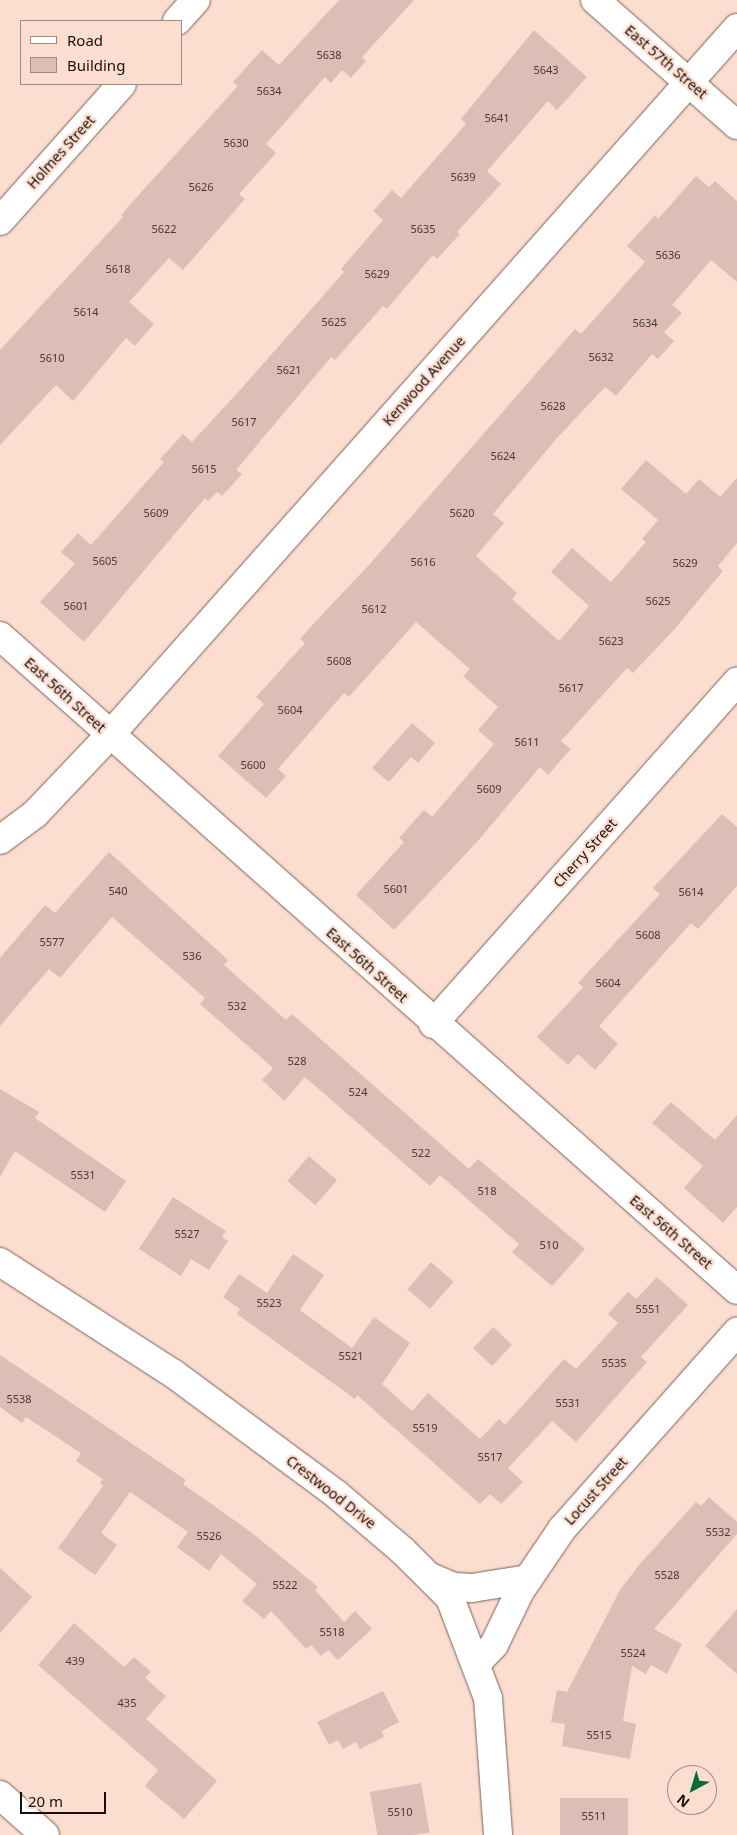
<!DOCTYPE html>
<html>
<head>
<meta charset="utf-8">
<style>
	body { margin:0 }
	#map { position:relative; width:737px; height:1835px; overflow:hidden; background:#fcded1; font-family:"Noto Sans",sans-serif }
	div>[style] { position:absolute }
	.building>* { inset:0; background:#ddbdb6; transform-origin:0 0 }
	.roads { filter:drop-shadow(0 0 1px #7b6156) drop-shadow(0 0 1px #7b6156) }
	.street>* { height:28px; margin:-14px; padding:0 14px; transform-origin:14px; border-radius:14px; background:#fff }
	.secondary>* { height:28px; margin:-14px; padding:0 14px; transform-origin:14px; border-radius:14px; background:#fff }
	span { translate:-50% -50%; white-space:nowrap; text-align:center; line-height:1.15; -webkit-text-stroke:4.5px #fcded1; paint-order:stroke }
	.number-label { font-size:11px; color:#4a3a35 }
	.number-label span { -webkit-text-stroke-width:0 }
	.street-label { font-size:14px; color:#190f0a }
	.legend { position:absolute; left:20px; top:20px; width:162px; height:65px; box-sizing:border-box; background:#fcded1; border:1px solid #a18b81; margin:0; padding:6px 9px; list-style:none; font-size:15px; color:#190f0a }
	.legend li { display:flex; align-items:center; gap:10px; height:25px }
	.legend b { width:25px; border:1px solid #a18b81 }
	.north { position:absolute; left:667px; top:1765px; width:50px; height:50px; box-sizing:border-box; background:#fcded1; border:1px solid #a18b81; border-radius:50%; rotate:219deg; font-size:14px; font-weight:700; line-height:20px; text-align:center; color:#190f0a }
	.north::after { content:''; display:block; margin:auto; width:18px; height:22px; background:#0d6a3d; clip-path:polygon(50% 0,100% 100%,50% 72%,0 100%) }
	.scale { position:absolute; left:20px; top:1792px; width:86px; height:22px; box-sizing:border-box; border:2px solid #190f0a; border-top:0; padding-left:6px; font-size:15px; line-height:18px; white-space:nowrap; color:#190f0a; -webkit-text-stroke:4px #fcded1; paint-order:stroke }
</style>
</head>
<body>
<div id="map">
	<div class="building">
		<i style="clip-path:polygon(339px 0,414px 0,362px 57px,366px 61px,351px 78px,342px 70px,331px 83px,325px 77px,266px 144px,276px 153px,239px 194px,245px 199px,183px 270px,169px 258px,129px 302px,154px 324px,135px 346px,126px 338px,73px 401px,56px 385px,0 445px,0 350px,123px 217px,121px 215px,144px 189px,238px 86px,233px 82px,262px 50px,279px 65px)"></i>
		<i style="clip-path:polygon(534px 30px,587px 77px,557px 110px,548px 101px,487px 171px,501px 184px,457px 232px,460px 234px,437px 259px,433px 255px,387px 309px,383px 306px,335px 360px,331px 357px,236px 470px,242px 474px,222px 496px,217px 492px,208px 501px,205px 498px,84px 642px,40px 602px,75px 564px,61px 552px,78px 533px,91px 545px,164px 462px,160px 459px,183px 434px,192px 442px,241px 389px,344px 272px,341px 269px,383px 220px,373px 211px,392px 190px,401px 198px,466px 124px,461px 119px)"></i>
		<i style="clip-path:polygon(696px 176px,709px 187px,715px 181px,737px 201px,737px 282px,711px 260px,672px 305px,682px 313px,664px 332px,674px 341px,658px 359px,652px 354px,616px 396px,605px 387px,557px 438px,493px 514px,504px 523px,476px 556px,517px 593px,512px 599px,559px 641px,589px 606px,551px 572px,572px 548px,611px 582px,646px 542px,642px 539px,658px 520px,621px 489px,646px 460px,686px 494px,699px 479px,720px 497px,737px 478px,737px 543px,718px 566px,723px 571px,672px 632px,633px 673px,627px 668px,561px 741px,571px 749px,548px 775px,540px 767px,477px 842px,394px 930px,356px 895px,404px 842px,399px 838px,424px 810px,432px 817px,494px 744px,478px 730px,498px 707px,463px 676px,470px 669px,416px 622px,349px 697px,344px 693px,278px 769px,286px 776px,266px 798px,218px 756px,264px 704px,256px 697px,305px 643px,300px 639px,316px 621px,369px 565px,575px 329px,581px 334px,645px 262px,627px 246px,655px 215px,658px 219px)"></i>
		<i style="clip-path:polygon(412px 723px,435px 743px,418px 763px,411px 757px,389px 782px,372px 768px)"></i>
		<i style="clip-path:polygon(722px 814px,737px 827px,737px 886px,698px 929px,691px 923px,599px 1026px,618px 1044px,595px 1070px,578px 1054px,568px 1065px,537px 1037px,583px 987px,578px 983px,660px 894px,653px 888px)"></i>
		<i style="clip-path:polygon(109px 852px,228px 960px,224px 965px,286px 1020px,292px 1014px,469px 1169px,478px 1159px,585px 1249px,552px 1286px,512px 1252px,519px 1244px,440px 1175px,430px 1186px,305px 1077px,284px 1101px,262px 1080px,273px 1068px,200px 1004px,205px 998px,112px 917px,60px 978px,49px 969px,0 1026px,0 958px,45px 905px,55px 913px)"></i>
		<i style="clip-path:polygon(0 1089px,39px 1112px,35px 1118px,126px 1181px,105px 1212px,15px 1151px,0 1177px)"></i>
		<i style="clip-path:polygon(671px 1102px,715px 1140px,737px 1115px,737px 1207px,723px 1223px,684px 1188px,703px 1166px,652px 1123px)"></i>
		<i style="left:309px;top:1156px;width:37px;height:33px;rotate:41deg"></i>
		<i style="clip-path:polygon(173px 1197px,226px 1231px,222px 1237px,228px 1241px,209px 1270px,191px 1259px,181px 1276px,139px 1249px)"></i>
		<i style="clip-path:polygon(293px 1254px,324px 1275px,300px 1310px,352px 1348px,374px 1317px,410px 1343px,382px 1384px,412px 1411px,428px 1393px,480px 1439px,499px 1419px,505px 1425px,564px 1359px,576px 1369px,618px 1323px,608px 1314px,628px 1292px,636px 1299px,657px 1277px,688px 1305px,641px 1357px,647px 1362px,576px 1442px,552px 1421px,508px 1468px,523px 1482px,501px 1504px,490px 1494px,480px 1504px,357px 1395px,355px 1399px,237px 1314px,240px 1309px,223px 1297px,239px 1274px,267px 1293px)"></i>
		<i style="left:431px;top:1262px;width:30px;height:36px;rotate:41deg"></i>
		<i style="left:493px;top:1327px;width:26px;height:29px;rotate:43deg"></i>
		<i style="clip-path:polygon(0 1355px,186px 1480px,183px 1484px,251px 1532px,318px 1587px,315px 1590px,344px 1622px,355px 1611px,372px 1629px,338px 1660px,328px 1650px,321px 1656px,311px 1645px,306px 1649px,271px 1611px,264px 1619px,242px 1601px,257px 1584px,221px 1554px,209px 1571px,177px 1547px,188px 1532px,130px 1492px,101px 1533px,117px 1545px,95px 1575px,58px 1548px,103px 1486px,100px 1483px,103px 1479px,76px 1461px,81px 1453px,26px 1417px,22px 1423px,0 1407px)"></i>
		<i style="clip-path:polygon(709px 1497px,737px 1522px,737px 1534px,654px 1629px,682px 1644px,667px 1674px,651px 1665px,646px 1674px,632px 1666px,623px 1721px,636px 1724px,630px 1759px,562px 1746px,565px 1724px,551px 1722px,557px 1690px,567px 1692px,620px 1590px,639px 1565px,696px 1502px,701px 1506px)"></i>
		<i style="clip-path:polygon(0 1568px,32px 1597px,0 1633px)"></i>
		<i style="clip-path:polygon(737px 1609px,737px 1674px,705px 1646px)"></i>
		<i style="clip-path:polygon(74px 1623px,124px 1667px,134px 1657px,151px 1672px,145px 1678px,166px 1696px,146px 1719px,217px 1781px,184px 1819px,145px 1786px,158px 1770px,38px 1665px)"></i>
		<i style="clip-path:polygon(383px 1691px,399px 1722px,382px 1731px,384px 1737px,360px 1749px,356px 1742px,343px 1749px,338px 1740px,329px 1745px,317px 1722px)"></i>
		<i style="left:421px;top:1783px;width:50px;height:52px;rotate:80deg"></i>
		<i style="left:560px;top:1798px;width:68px;height:37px"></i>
	</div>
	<div class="roads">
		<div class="street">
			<i style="left:595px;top:0;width:189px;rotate:41.4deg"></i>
			<i style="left:177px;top:21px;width:28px;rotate:-48deg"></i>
			<i style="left:0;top:221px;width:183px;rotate:-48.3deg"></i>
			<i style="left:0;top:636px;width:985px;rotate:41.59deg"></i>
			<i style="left:0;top:840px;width:44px;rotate:-36.6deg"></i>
			<i style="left:35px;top:814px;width:109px;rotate:-46.5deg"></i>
			<i style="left:110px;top:735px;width:945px;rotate:-48.43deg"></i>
			<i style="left:433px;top:1024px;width:458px;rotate:-48.4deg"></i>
			<i style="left:0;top:1262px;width:207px;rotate:32.8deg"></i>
			<i style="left:174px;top:1374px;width:202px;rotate:36.5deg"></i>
			<i style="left:336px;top:1494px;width:88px;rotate:40.4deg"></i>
			<i style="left:403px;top:1551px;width:66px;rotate:45deg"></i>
			<i style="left:450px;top:1598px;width:107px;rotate:69.2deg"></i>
			<i style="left:488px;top:1698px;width:137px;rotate:85.8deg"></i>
			<i style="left:430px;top:1577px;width:26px;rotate:23deg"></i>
			<i style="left:454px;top:1587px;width:18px;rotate:3deg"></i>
			<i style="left:472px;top:1588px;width:57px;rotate:-9.1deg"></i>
			<i style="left:476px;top:1664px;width:26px;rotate:-47deg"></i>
			<i style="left:494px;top:1645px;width:60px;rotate:-64.3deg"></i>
			<i style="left:520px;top:1591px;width:75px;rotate:-55.9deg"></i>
			<i style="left:562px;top:1529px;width:264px;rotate:-48.4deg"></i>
		</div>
		<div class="secondary">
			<i style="left:0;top:1795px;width:60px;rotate:41.6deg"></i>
		</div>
	</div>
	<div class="number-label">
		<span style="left:329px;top:55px">5638</span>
		<span style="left:546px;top:70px">5643</span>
		<span style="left:269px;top:91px">5634</span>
		<span style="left:497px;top:118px">5641</span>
		<span style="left:236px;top:143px">5630</span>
		<span style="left:463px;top:177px">5639</span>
		<span style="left:201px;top:187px">5626</span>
		<span style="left:164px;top:229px">5622</span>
		<span style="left:423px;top:229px">5635</span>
		<span style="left:668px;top:255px">5636</span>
		<span style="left:118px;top:269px">5618</span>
		<span style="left:377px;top:274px">5629</span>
		<span style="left:86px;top:312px">5614</span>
		<span style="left:334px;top:322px">5625</span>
		<span style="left:645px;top:323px">5634</span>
		<span style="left:601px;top:357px">5632</span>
		<span style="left:52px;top:358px">5610</span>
		<span style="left:289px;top:370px">5621</span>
		<span style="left:553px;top:406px">5628</span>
		<span style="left:244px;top:422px">5617</span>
		<span style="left:503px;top:456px">5624</span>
		<span style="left:204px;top:469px">5615</span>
		<span style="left:156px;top:513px">5609</span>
		<span style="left:462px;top:513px">5620</span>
		<span style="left:105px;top:561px">5605</span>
		<span style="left:423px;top:562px">5616</span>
		<span style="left:685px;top:563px">5629</span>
		<span style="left:658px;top:601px">5625</span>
		<span style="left:76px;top:606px">5601</span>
		<span style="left:374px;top:609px">5612</span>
		<span style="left:611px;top:641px">5623</span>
		<span style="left:339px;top:661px">5608</span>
		<span style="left:571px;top:688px">5617</span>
		<span style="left:290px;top:710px">5604</span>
		<span style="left:527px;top:742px">5611</span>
		<span style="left:253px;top:765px">5600</span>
		<span style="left:489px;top:789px">5609</span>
		<span style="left:396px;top:889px">5601</span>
		<span style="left:118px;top:891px">540</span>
		<span style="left:691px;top:892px">5614</span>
		<span style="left:648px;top:935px">5608</span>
		<span style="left:52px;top:942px">5577</span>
		<span style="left:192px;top:956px">536</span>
		<span style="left:608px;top:983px">5604</span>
		<span style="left:237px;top:1006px">532</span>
		<span style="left:297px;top:1061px">528</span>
		<span style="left:358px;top:1092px">524</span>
		<span style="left:421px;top:1153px">522</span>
		<span style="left:83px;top:1175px">5531</span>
		<span style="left:487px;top:1191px">518</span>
		<span style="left:187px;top:1234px">5527</span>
		<span style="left:549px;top:1245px">510</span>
		<span style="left:269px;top:1303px">5523</span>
		<span style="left:648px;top:1309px">5551</span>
		<span style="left:351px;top:1356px">5521</span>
		<span style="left:614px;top:1363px">5535</span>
		<span style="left:19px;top:1399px">5538</span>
		<span style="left:568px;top:1403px">5531</span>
		<span style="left:425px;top:1428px">5519</span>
		<span style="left:490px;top:1457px">5517</span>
		<span style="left:718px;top:1532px">5532</span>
		<span style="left:209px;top:1536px">5526</span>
		<span style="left:667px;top:1575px">5528</span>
		<span style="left:285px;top:1585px">5522</span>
		<span style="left:332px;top:1632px">5518</span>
		<span style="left:633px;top:1653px">5524</span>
		<span style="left:75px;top:1661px">439</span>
		<span style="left:127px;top:1703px">435</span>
		<span style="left:599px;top:1735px">5515</span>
		<span style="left:400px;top:1812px">5510</span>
		<span style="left:594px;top:1816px">5511</span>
	</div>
	<div class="street-label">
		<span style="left:666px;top:62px;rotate:41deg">East 57th Street</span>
		<span style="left:61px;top:152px;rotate:-48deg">Holmes Street</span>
		<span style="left:424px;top:381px;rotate:-48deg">Kenwood Avenue</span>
		<span style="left:65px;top:695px;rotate:42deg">East 56th Street</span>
		<span style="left:585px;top:853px;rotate:-48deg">Cherry Street</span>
		<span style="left:367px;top:965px;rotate:42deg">East 56th Street</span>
		<span style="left:671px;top:1232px;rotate:41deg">East 56th Street</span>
		<span style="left:596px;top:1491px;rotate:-48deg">Locust Street</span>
		<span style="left:331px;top:1492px;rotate:38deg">Crestwood Drive</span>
	</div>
	<ul class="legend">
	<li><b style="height:6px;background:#fff"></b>Road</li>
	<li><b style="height:14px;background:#ddbdb6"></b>Building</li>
	</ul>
	<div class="north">N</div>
	<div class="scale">20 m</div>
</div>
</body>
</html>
